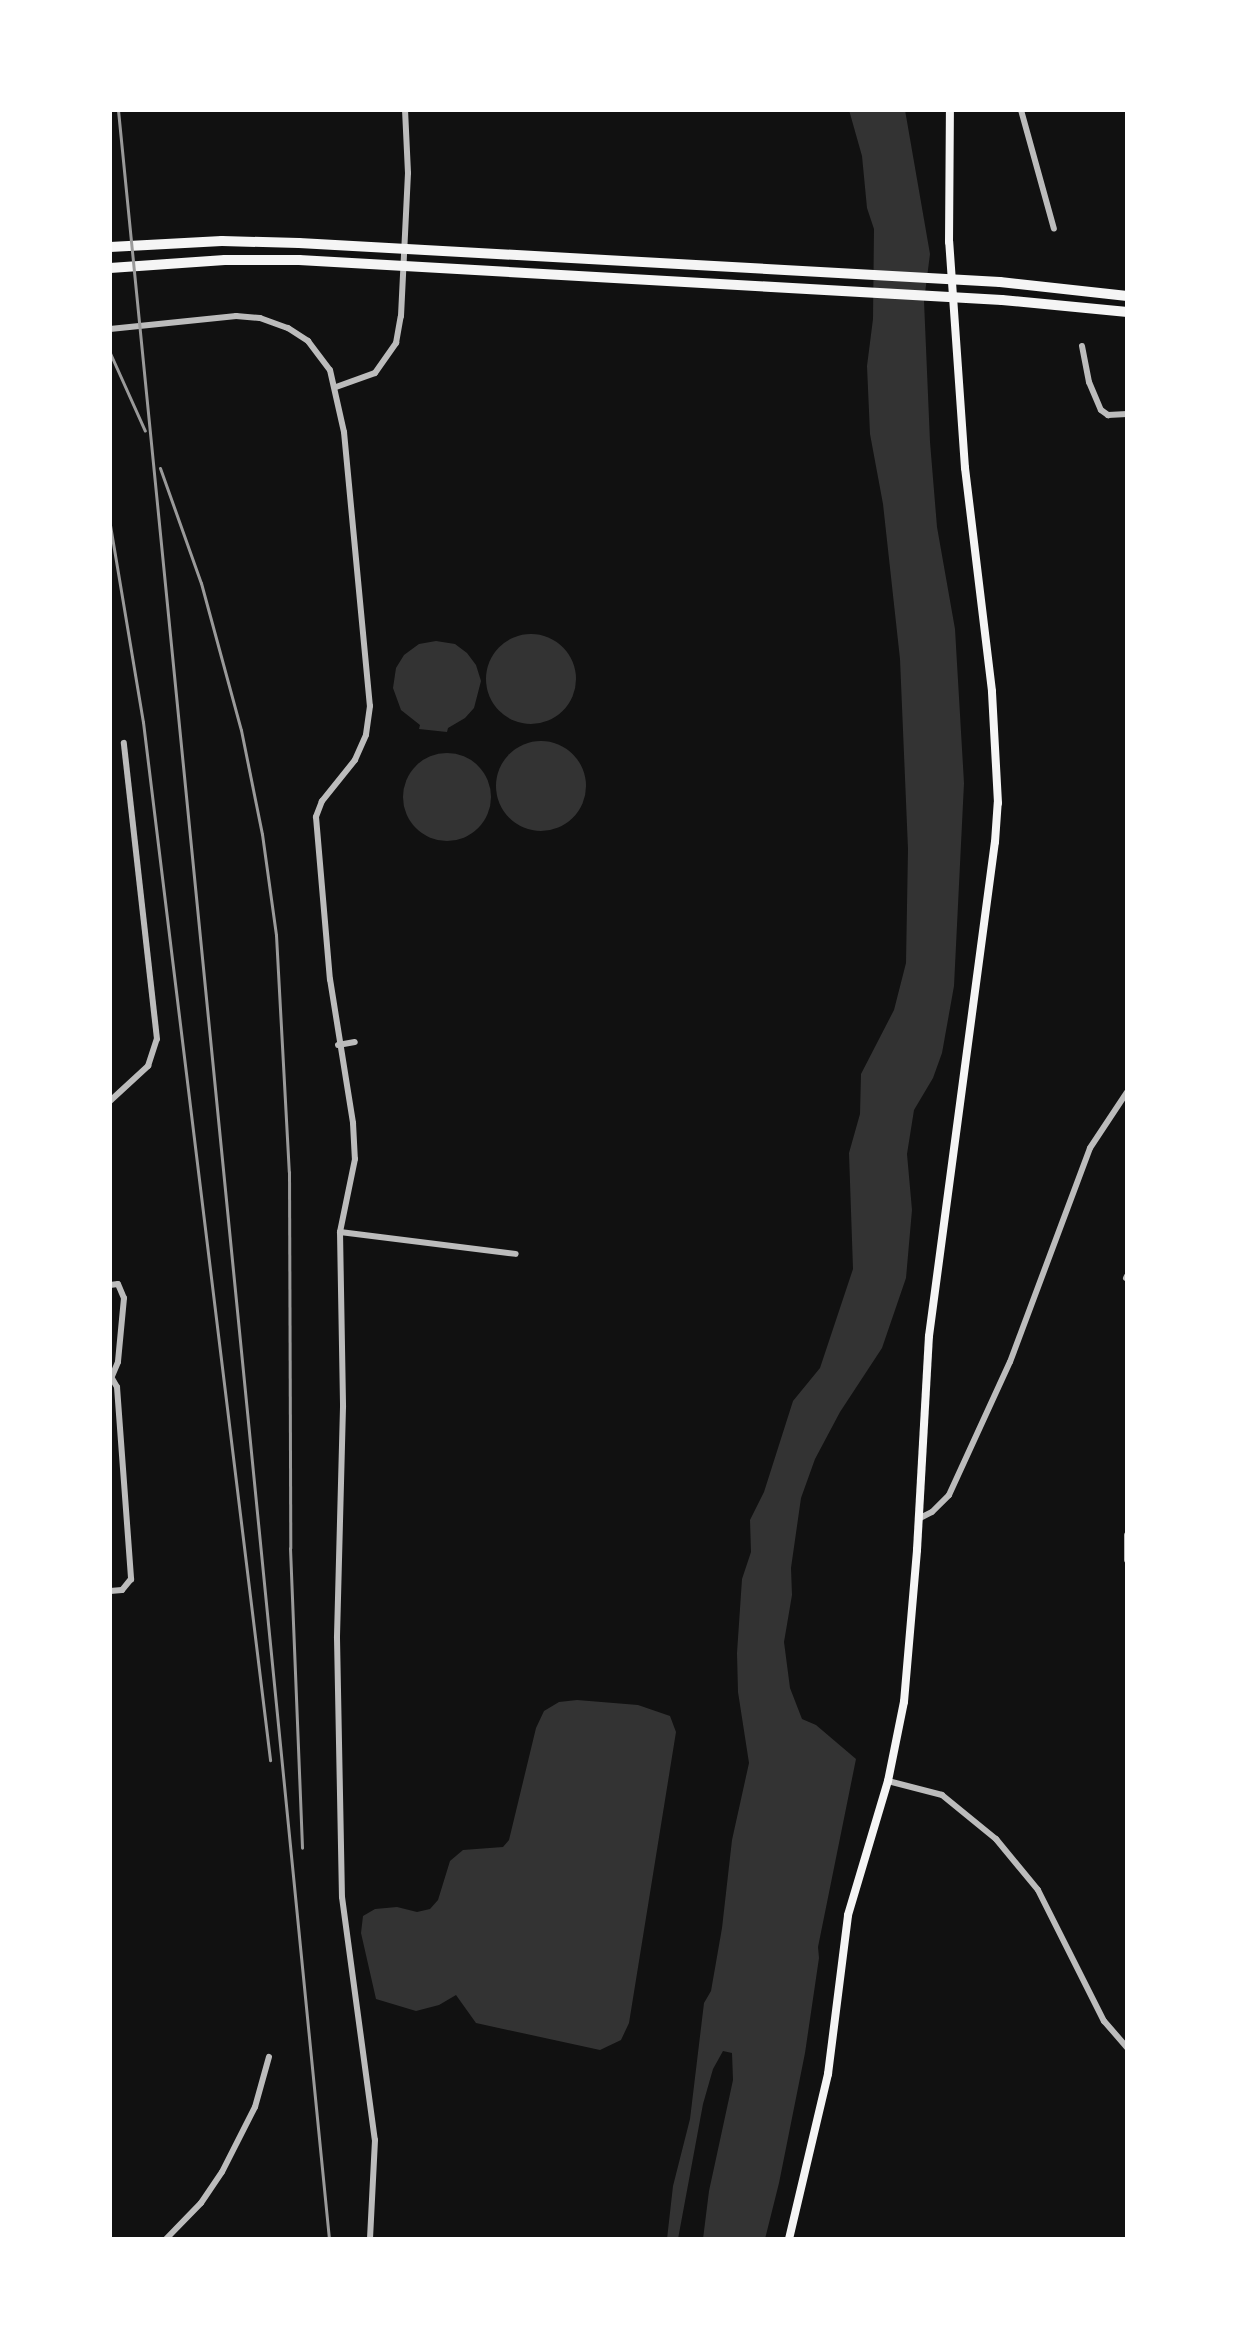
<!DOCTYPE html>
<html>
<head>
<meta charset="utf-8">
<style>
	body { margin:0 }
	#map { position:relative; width:1237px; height:2349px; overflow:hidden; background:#111; font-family:Poppins,sans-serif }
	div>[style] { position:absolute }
	.water>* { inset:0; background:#333 }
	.round { border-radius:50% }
	.minor>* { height:6px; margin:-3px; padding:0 3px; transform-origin:3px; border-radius:3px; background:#bcbcbc }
	.secondary>* { height:8px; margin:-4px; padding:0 4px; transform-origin:4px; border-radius:4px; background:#f5f5f5 }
	.trunk>* { height:10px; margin:-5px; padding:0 5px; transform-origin:5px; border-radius:5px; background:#f5f5f5 }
	.rail>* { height:3px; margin:-1.5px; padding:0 1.5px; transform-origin:1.5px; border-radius:1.5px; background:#9a9a9a }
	span { translate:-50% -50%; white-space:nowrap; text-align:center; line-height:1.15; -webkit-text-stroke:6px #fff; paint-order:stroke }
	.frame { position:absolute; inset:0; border:112px solid #fff; pointer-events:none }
</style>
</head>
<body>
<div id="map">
	<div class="water">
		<i style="clip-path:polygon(849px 110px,905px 110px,930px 254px,924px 301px,930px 442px,937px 527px,955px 629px,964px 783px,954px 986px,942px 1053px,933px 1078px,914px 1110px,907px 1154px,912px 1210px,906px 1278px,882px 1348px,840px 1412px,815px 1459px,801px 1498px,791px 1568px,792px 1595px,784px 1642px,790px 1688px,802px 1719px,816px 1725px,856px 1759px,818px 1947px,819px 1958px,805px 2053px,779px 2183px,765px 2239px,703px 2239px,709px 2191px,733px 2080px,732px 2053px,723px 2051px,713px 2069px,703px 2104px,678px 2239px,667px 2239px,673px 2186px,690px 2119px,704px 2003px,711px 1991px,722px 1928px,732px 1840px,749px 1763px,738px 1692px,737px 1653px,742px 1579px,751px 1552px,750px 1520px,764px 1492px,793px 1401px,820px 1368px,853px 1269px,849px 1153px,860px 1114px,861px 1074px,894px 1010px,906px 963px,908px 849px,900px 659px,883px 504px,870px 434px,867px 366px,873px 319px,874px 229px,867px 208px,862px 156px)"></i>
		<i class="round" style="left:486px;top:634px;width:90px;height:90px"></i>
		<i style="clip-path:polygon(436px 641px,455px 644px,467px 653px,476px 665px,481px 681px,474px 708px,465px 718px,448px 728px,447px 732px,419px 729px,420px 725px,401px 710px,393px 688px,396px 668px,404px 655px,419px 644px)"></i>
		<i class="round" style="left:496px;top:741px;width:90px;height:90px"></i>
		<i class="round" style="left:403px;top:753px;width:88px;height:88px"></i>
		<i style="clip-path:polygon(577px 1700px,638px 1705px,670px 1716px,676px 1732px,629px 2023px,621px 2040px,600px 2050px,476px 2023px,456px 1995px,439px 2005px,416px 2011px,376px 1999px,361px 1933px,363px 1916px,375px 1909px,397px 1907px,417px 1912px,430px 1909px,438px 1900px,450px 1861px,463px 1850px,503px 1847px,509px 1840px,536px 1728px,544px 1711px,559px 1702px)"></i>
	</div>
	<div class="minor">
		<i style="left:1021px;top:110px;width:123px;rotate:74.5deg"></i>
		<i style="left:110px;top:329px;width:127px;rotate:-5.9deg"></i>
		<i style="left:236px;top:316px;width:24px;rotate:5deg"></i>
		<i style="left:260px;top:318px;width:30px;rotate:20deg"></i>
		<i style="left:288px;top:328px;width:24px;rotate:33deg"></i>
		<i style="left:308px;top:341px;width:36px;rotate:53deg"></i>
		<i style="left:330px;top:370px;width:64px;rotate:77.3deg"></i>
		<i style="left:344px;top:432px;width:275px;rotate:84.6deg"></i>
		<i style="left:370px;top:706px;width:29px;rotate:98deg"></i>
		<i style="left:366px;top:735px;width:27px;rotate:114deg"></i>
		<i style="left:355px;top:760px;width:53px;rotate:128.8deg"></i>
		<i style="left:322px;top:801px;width:17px;rotate:111deg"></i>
		<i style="left:316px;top:817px;width:163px;rotate:85.1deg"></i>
		<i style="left:330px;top:979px;width:146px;rotate:80.9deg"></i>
		<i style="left:353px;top:1123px;width:36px;rotate:87deg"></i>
		<i style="left:355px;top:1159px;width:75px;rotate:101.6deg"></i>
		<i style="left:340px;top:1232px;width:177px;rotate:7.1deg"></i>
		<i style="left:1082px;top:346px;width:37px;rotate:79deg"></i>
		<i style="left:1089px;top:382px;width:30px;rotate:67deg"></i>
		<i style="left:1101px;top:410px;width:9px;rotate:36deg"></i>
		<i style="left:1108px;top:415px;width:19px;rotate:-3deg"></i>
		<i style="left:336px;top:387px;width:41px;rotate:-19.7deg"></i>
		<i style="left:375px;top:373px;width:37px;rotate:-55deg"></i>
		<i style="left:396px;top:343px;width:27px;rotate:-80deg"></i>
		<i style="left:401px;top:316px;width:143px;rotate:-87.2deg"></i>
		<i style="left:408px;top:173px;width:63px;rotate:-92.7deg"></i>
		<i style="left:338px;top:1045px;width:17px;rotate:-10deg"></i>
		<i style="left:110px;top:1101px;width:52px;rotate:-42.6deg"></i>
		<i style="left:148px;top:1066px;width:28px;rotate:-72deg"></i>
		<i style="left:157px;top:1039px;width:298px;rotate:-96.4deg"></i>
		<i style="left:340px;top:1232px;width:175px;rotate:89deg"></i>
		<i style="left:343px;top:1407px;width:231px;rotate:91.5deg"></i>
		<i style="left:337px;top:1638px;width:259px;rotate:88.9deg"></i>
		<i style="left:342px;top:1897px;width:245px;rotate:82.3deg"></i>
		<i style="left:375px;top:2140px;width:99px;rotate:92.9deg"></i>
		<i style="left:1126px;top:1278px;width:2px;rotate:-63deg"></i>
		<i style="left:110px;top:1285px;width:8px;rotate:-7deg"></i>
		<i style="left:118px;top:1284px;width:15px;rotate:67deg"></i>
		<i style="left:124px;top:1298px;width:64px;rotate:95.4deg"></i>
		<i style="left:118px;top:1362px;width:15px;rotate:113deg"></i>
		<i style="left:110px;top:1375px;width:14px;rotate:60deg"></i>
		<i style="left:117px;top:1387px;width:193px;rotate:85.8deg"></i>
		<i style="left:131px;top:1579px;width:14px;rotate:129deg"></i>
		<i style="left:122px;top:1590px;width:12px;rotate:175deg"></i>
		<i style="left:920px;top:1518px;width:13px;rotate:-27deg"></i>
		<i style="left:932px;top:1512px;width:24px;rotate:-45deg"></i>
		<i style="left:949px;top:1495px;width:146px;rotate:-65.4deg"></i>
		<i style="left:1010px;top:1362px;width:228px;rotate:-69.5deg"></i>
		<i style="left:1090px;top:1148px;width:67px;rotate:-56.5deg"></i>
		<i style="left:1127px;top:1535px;width:25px;rotate:90deg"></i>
		<i style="left:888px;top:1781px;width:56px;rotate:14.5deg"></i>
		<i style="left:942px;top:1795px;width:70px;rotate:39.2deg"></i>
		<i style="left:996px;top:1839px;width:66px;rotate:50.5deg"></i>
		<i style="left:1038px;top:1890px;width:147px;rotate:63.3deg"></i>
		<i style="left:1104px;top:2021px;width:35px;rotate:49deg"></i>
		<i style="left:166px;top:2239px;width:50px;rotate:-45.8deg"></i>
		<i style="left:201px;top:2203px;width:37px;rotate:-56deg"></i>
		<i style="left:222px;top:2172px;width:73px;rotate:-63.1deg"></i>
		<i style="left:255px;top:2107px;width:52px;rotate:-74.4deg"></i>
	</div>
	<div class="secondary">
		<i style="left:789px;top:2239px;width:170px;rotate:-76.7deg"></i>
		<i style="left:828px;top:2074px;width:160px;rotate:-82.8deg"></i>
		<i style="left:848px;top:1915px;width:140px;rotate:-73.4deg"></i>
		<i style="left:888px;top:1781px;width:81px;rotate:-78.6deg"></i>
		<i style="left:904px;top:1702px;width:153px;rotate:-85.1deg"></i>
		<i style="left:917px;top:1550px;width:214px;rotate:-86.8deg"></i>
		<i style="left:929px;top:1336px;width:498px;rotate:-82.4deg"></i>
		<i style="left:995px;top:842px;width:39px;rotate:-86deg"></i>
		<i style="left:998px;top:803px;width:112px;rotate:-93.1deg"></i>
		<i style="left:992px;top:691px;width:225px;rotate:-96.9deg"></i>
		<i style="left:965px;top:468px;width:227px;rotate:-94deg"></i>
		<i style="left:949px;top:242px;width:132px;rotate:-89.6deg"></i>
	</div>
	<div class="trunk">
		<i style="left:110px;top:247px;width:112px;rotate:-3.1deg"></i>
		<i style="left:222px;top:241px;width:77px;rotate:1.5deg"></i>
		<i style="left:299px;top:243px;width:702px;rotate:3.18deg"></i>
		<i style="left:1000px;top:282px;width:128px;rotate:6.3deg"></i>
		<i style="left:110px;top:268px;width:115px;rotate:-4deg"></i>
		<i style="left:225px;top:260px;width:74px"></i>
		<i style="left:299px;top:260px;width:704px;rotate:3.26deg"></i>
		<i style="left:1002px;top:300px;width:126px;rotate:5.5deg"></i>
	</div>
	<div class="rail">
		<i style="left:118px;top:110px;width:2139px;rotate:84.34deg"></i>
		<i style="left:110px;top:353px;width:85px;rotate:65.8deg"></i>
		<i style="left:160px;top:468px;width:122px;rotate:70.4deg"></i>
		<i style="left:201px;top:583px;width:152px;rotate:74.8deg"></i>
		<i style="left:241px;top:730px;width:106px;rotate:78.6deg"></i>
		<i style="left:262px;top:834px;width:102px;rotate:82.1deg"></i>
		<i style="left:276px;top:935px;width:237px;rotate:86.9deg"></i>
		<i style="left:289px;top:1172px;width:376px;rotate:89.8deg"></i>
		<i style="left:290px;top:1548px;width:300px;rotate:87.7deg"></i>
		<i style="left:110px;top:525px;width:200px;rotate:80.5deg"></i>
		<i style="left:143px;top:722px;width:1046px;rotate:83.02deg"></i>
	</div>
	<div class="frame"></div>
</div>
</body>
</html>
